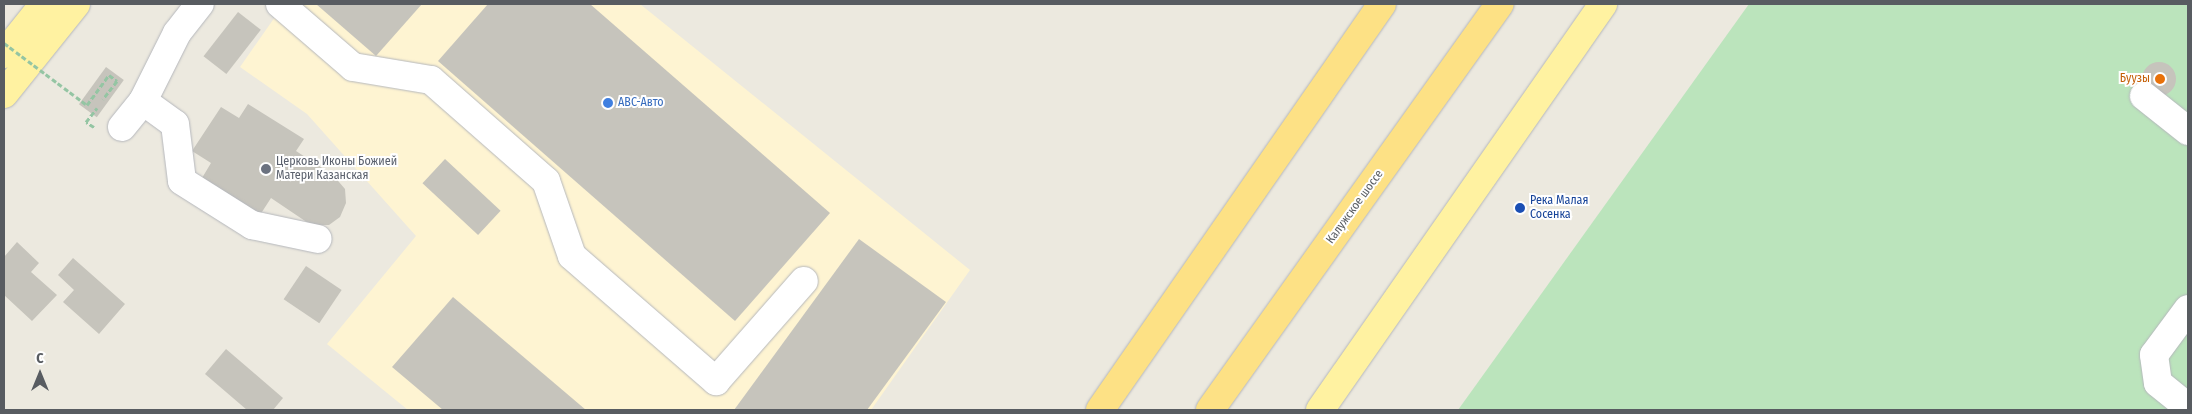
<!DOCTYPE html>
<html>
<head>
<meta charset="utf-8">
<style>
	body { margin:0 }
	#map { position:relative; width:2192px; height:414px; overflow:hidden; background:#ece9df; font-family:"Fira Sans Condensed",sans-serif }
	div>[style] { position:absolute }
	.commercial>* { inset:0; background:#fef4d2 }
	.green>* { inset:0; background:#bbe4bc }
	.building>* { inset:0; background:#c6c4bc; transform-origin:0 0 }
	.round { border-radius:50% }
	.path>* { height:3px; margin-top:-1.5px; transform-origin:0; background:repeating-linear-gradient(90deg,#94c5a3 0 5px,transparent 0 7.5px) }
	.roads { filter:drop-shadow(0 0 1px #b5b7bc) drop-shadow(0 0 1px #b5b7bc) }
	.minor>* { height:28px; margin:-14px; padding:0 14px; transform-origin:14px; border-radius:14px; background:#fff }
	.major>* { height:28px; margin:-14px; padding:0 14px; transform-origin:14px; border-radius:14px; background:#fff2a1 }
	.highway>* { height:28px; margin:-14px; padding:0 14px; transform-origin:14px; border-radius:14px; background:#fde185 }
	.path-bridge>* { height:3px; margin-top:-1.5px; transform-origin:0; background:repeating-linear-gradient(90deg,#94c5a3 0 5px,transparent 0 7.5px) }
	.dots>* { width:14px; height:14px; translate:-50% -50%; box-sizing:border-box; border:2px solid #fff; border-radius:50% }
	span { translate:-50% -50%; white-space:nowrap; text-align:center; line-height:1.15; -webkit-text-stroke:4px #fff; paint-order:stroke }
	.food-label { font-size:12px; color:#c56008 }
	.right { translate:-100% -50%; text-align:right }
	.shop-label { font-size:12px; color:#366cbe }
	.left { translate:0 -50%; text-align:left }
	.worship-label { font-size:12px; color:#5b616d }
	.transit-label { font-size:12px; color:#164399 }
	.street-label { font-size:12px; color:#585c61 }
	.frame { position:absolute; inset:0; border:5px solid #585c61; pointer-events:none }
	.north { position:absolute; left:15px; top:349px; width:50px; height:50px; -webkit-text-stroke:4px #fff; paint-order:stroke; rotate:0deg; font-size:14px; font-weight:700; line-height:20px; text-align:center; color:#585c61 }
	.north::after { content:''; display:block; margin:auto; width:18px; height:22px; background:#585c61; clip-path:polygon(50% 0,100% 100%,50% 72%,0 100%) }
</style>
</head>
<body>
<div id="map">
	<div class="commercial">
		<i style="clip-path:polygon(284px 4px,640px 4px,970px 270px,871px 410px,408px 410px,327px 344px,416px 236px,307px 114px,240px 67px)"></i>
	</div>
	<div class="green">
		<i style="clip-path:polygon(1749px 4px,2188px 4px,2188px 410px,1458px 410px)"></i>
	</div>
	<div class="building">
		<i style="clip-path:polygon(316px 4px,422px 4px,376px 56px)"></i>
		<i style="clip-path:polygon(488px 4px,590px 4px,830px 213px,735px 321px,438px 61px)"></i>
		<i style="left:238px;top:12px;width:29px;height:56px;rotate:38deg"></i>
		<i class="round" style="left:2142px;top:62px;width:34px;height:34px"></i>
		<i style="left:106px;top:67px;width:22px;height:46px;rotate:36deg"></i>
		<i style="clip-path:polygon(248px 104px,304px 139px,296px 151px,333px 175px,345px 189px,346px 203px,340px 217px,329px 225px,311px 225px,271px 198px,260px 215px,202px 178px,211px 163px,192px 151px,221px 107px,239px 118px)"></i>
		<i style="left:445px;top:159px;width:76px;height:33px;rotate:43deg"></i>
		<i style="clip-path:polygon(859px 239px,946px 302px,867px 410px,734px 410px)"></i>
		<i style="clip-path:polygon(17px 242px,39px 263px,31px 272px,57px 295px,32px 321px,4px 295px,4px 257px)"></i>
		<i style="clip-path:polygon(73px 258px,125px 304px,99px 334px,63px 302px,74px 290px,58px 275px)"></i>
		<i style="left:306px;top:266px;width:43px;height:40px;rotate:34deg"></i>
		<i style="clip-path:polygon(453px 297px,586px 410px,443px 410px,392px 367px)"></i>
		<i style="clip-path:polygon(226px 349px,283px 398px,273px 410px,247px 410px,205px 374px)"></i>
	</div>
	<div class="path">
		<i style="left:87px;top:105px;width:37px;rotate:-54deg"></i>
		<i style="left:109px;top:75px;width:10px;rotate:37deg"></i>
		<i style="left:117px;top:81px;width:23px;rotate:128deg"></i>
		<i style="left:94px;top:127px;width:9px;rotate:-148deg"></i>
		<i style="left:86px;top:122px;width:18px;rotate:-52deg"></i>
	</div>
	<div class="roads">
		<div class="minor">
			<i style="left:280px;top:4px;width:96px;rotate:40.8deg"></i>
			<i style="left:353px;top:67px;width:79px;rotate:9.5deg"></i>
			<i style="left:431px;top:80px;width:153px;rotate:41.3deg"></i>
			<i style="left:546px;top:181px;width:79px;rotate:70.9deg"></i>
			<i style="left:572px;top:256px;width:191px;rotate:41deg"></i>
			<i style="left:716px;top:381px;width:133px;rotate:-48.7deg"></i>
			<i style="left:2144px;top:96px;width:56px;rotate:38.5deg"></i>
			<i style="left:143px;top:101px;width:39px;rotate:36deg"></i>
			<i style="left:175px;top:124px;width:57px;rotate:83deg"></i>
			<i style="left:182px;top:181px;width:83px;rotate:32.2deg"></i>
			<i style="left:252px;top:225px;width:67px;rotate:12deg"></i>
			<i style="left:122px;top:127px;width:33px;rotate:-51deg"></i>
			<i style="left:143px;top:101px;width:76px;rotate:-63.4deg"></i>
			<i style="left:177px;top:33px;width:37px;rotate:-52deg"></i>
			<i style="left:2188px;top:309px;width:57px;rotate:126.5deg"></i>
			<i style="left:2154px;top:355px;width:28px;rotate:82deg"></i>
			<i style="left:2158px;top:383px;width:38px;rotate:39deg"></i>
		</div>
		<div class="major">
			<i style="left:4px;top:54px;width:64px;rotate:-51.3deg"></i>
			<i style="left:4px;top:94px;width:115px;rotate:-51.3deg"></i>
			<i style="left:1320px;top:410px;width:495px;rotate:-55.1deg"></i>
		</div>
		<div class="highway">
			<i style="left:1100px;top:410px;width:494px;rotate:-55.2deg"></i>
			<i style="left:1210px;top:410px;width:499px;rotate:-54.5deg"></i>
		</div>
	</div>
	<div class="path-bridge">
		<i style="left:4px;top:43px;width:104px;rotate:36.8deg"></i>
	</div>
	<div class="dots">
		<i style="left:2160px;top:79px;background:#e8710a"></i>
		<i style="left:608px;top:103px;background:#3f7fe0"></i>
		<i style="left:266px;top:169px;background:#6b7280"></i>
		<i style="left:1520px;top:208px;background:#1a4fb4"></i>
	</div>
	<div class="food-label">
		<span class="right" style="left:2150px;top:79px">Буузы</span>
	</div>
	<div class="shop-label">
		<span class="left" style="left:618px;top:103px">АВС-Авто</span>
	</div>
	<div class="worship-label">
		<span class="left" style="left:276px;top:169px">Церковь Иконы Божией<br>Матери Казанская</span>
	</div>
	<div class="transit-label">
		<span class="left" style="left:1530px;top:208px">Река Малая<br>Сосенка</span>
	</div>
	<div class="street-label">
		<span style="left:1355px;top:207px;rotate:-54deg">Калужское шоссе</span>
	</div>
	<div class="frame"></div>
	<div class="north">С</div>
</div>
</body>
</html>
